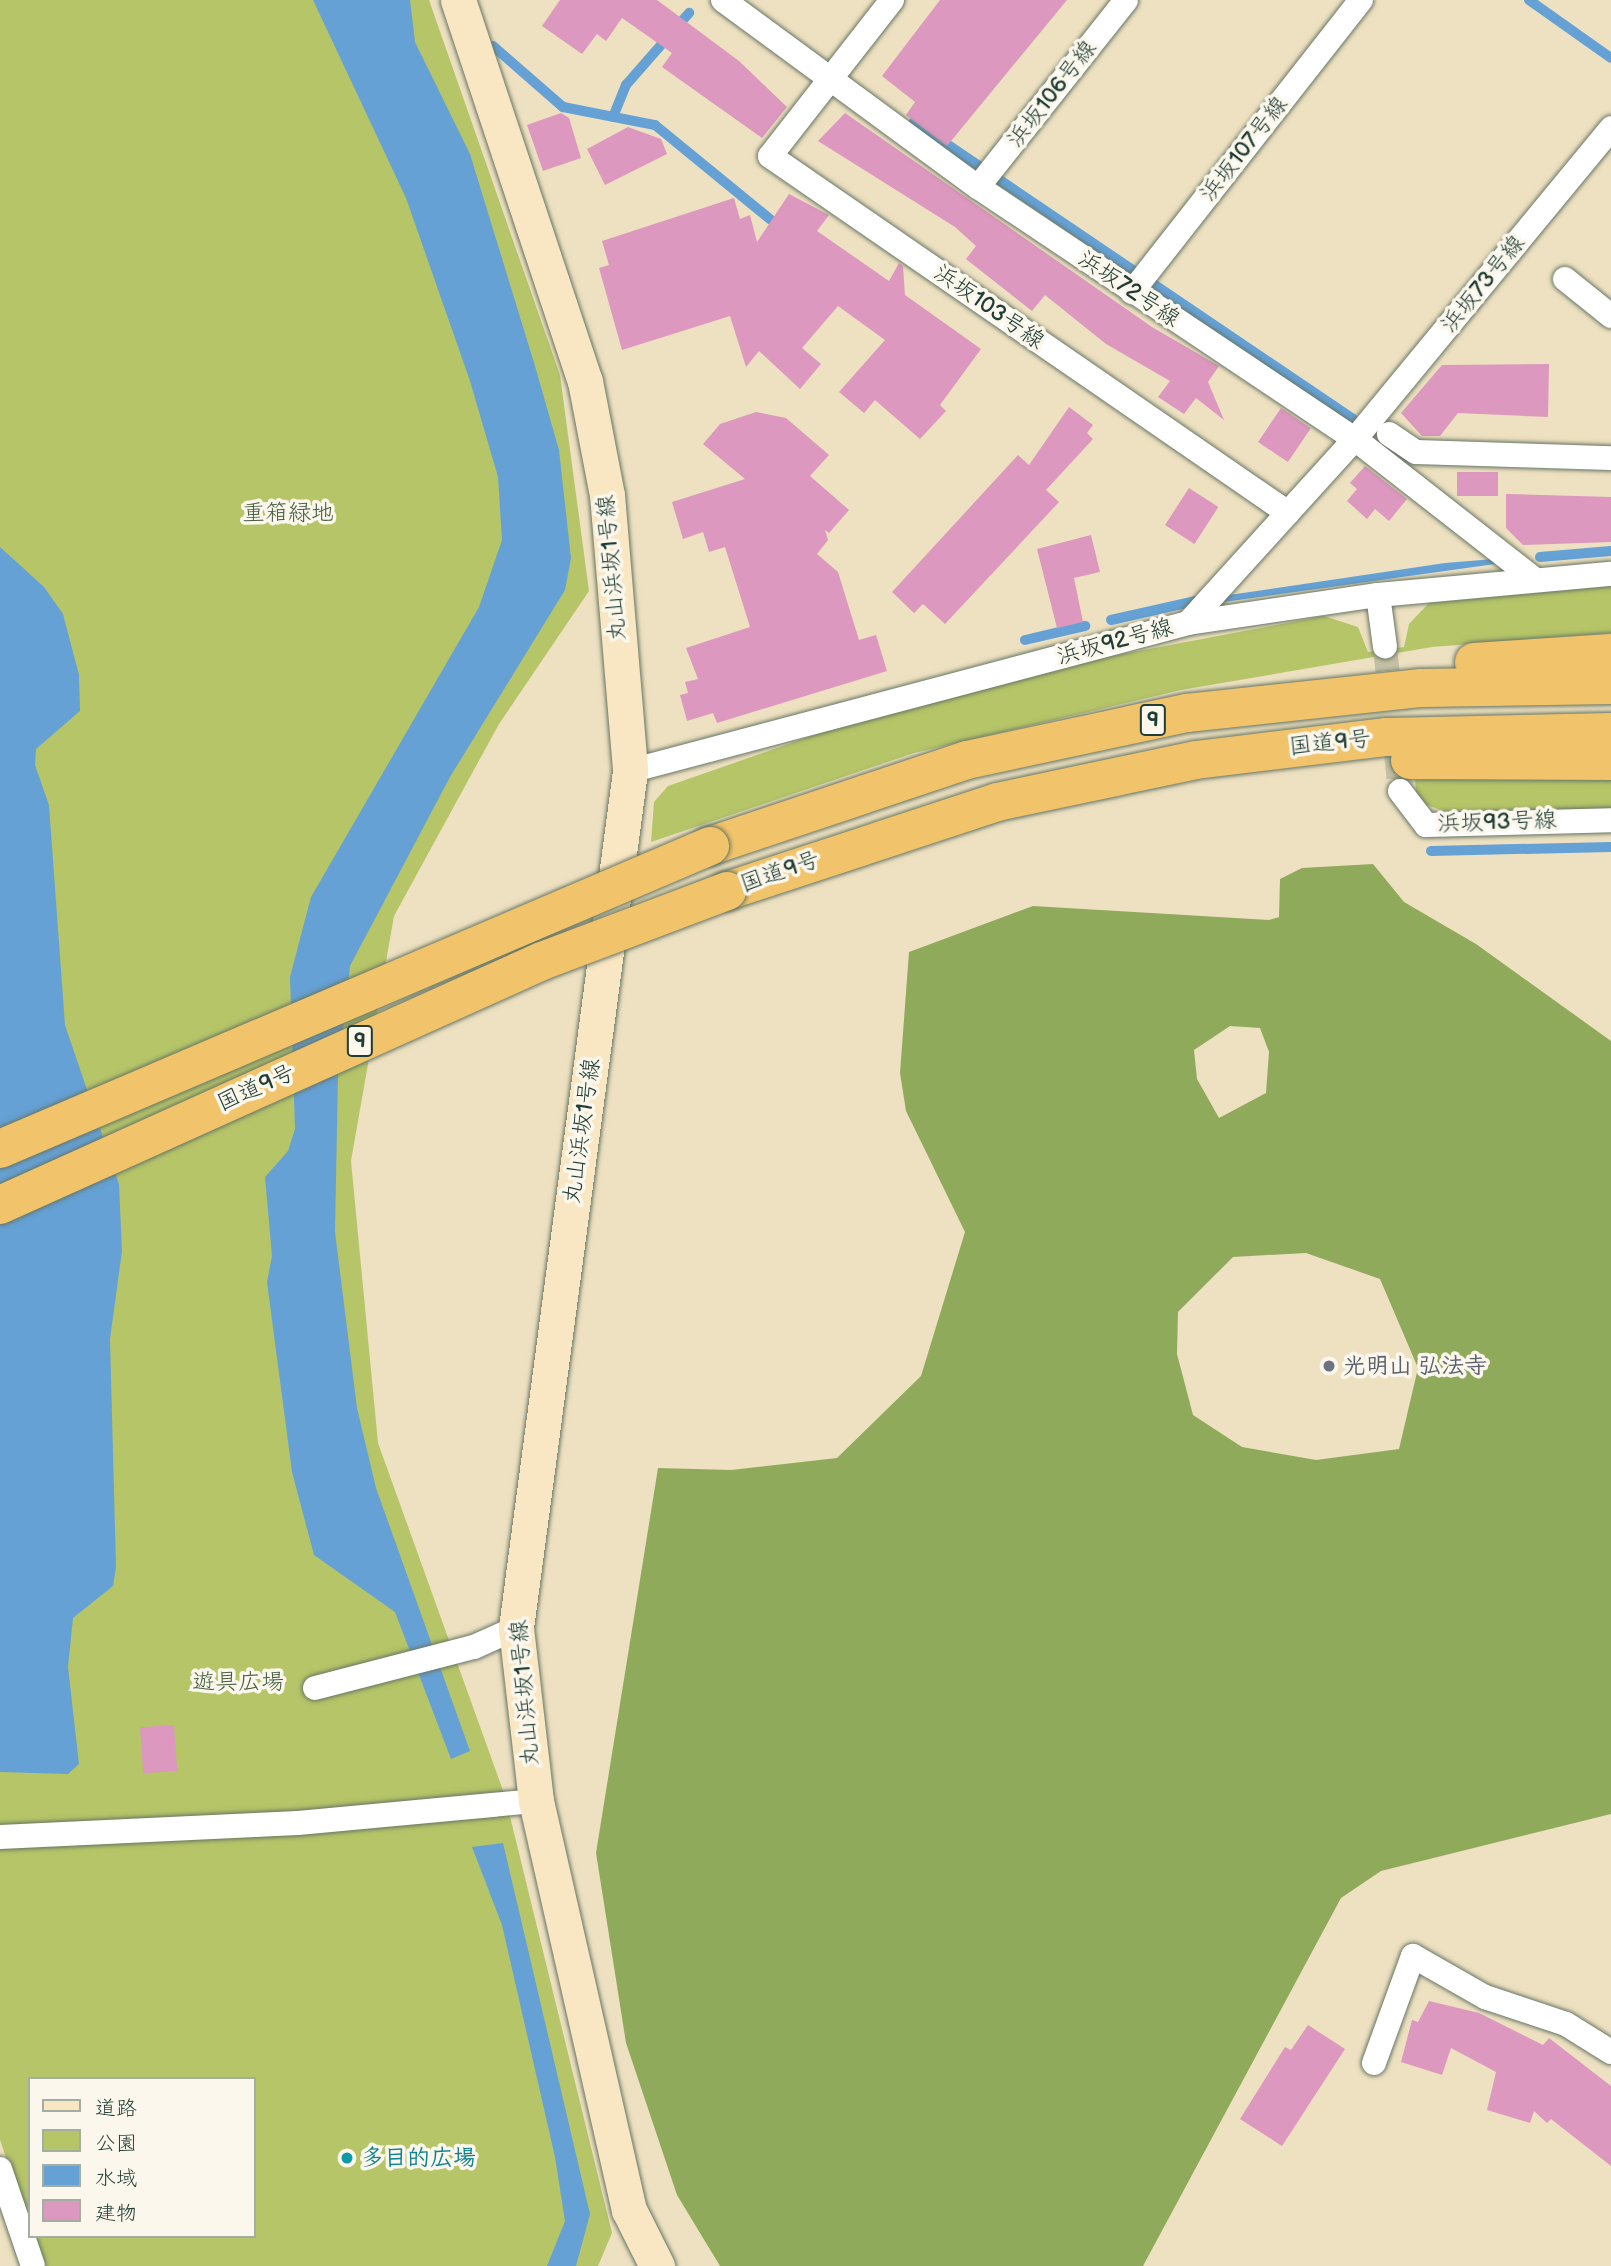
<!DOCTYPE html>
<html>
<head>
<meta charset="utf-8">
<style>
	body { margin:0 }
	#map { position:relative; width:1611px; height:2266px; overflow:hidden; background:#eee1c1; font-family:"Balsamiq Sans","Klee One",sans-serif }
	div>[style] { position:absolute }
	.green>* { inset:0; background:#b6c568 }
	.forest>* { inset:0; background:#90aa5c }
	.water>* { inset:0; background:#65a1d5 }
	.stream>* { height:10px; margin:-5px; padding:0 5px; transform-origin:5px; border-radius:5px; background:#65a1d5 }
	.building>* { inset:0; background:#dc98be; transform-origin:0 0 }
	.street-tunnel>* { height:24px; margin-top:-12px; transform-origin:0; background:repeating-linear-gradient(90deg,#c5c0a5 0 24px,transparent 0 36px) }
	.roads { filter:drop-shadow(0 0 2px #677665) drop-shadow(0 0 2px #677665) }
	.street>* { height:24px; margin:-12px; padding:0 12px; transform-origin:12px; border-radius:12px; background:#fff }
	.secondary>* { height:35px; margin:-17.5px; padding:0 17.5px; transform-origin:17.5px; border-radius:17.5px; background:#f9e7c3 }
	.highway>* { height:38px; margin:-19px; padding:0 19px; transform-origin:19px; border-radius:19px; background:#f1c36a }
	.bridges { filter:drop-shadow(0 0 2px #677665) drop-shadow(0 0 2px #677665) }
	.highway-bridge>* { height:38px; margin:-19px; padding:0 19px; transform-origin:19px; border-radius:19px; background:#f1c36a }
	.dots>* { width:19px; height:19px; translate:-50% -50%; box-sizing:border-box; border:4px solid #fbf7ec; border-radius:50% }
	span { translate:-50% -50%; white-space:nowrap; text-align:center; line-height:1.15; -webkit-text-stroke:7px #fbf7ec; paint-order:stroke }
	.shield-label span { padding:2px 5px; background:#fbf7ec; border:2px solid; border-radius:5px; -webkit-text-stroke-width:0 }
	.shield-label { font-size:21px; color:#1f3d34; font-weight:700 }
	.street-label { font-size:23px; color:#1f3d34 }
	.park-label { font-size:23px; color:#455f41 }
	.worship-label { font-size:23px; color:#5b616d; font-weight:700 }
	.left { translate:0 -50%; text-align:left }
	.culture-label { font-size:23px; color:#0d838f; font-weight:700 }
	.legend { position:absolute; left:28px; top:2077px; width:228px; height:161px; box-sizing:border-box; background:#fbf7ec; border:2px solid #a3ada2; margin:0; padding:9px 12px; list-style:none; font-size:21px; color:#1f3d34 }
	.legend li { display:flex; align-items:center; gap:14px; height:35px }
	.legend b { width:35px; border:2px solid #a3ada2 }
</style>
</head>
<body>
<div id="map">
	<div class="green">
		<i style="clip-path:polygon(0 0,429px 0,560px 375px,589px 591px,499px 724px,394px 916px,351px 1161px,378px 1443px,505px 1796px,612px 2233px,598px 2266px,43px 2266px,33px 2236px,254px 2236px,254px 2079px,30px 2079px,30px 2227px,0 2140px)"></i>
		<i style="clip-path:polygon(1611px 586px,1611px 633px,1432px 647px,1181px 690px,914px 753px,651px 842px,654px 802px,668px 786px,823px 732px,1075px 663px,1324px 616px,1358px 627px,1368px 652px,1404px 647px,1409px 624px,1429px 603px)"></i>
		<i style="clip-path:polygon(1501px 776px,1611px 778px,1611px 813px,1448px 813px,1417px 801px,1415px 780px)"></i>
	</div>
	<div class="forest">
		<i style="clip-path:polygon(evenodd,1373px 864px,1404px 902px,1476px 944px,1611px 1041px,1611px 1814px,1381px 1871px,1341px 1898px,1143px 2266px,720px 2266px,677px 2195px,626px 2043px,596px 1853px,658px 1468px,731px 1470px,837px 1458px,921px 1376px,965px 1232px,906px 1111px,900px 1073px,909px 952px,1033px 906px,1269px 920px,1279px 917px,1280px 879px,1302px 868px,1373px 864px,1230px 1026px,1260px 1028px,1269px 1052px,1266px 1093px,1219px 1118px,1197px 1079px,1194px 1050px,1230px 1026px,1373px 864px,1306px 1253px,1380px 1279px,1418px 1368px,1399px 1449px,1316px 1460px,1242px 1447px,1193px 1415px,1177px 1354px,1178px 1312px,1233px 1257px,1306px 1253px)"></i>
	</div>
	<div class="water">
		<i style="clip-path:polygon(313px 0,410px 0,415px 42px,470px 154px,535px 366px,559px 450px,571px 558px,565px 590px,450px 777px,350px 966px,338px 1074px,335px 1232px,357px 1408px,376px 1488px,470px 1751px,451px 1759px,395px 1612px,314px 1555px,292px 1472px,267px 1282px,272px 1256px,265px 1177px,288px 1151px,295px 1129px,290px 977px,311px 897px,479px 607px,502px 540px,498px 477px,470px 381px,406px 198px)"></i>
		<i style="clip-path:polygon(1353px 454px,1229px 595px,1445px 563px,1494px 559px,1495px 564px,1224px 602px,1223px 594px)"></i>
		<i style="clip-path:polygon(0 547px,44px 587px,63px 614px,79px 675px,80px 711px,36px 749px,35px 765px,49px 805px,65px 1025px,119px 1184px,122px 1251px,110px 1339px,116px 1567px,113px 1586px,73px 1618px,68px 1667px,79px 1764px,68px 1774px,0 1772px)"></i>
		<i style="clip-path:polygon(503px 1843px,590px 2214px,576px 2266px,547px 2266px,565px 2221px,555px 2157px,502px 1925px,472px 1847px)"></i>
	</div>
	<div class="stream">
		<i style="left:1529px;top:0;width:100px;rotate:35.3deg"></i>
		<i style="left:493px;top:46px;width:93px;rotate:41.1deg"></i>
		<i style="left:563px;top:107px;width:94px;rotate:11.1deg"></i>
		<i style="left:655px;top:125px;width:149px;rotate:39.3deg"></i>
		<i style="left:613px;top:117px;width:35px;rotate:-68deg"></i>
		<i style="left:626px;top:85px;width:96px;rotate:-48.8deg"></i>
		<i style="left:914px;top:122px;width:530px;rotate:34.08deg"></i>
		<i style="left:1540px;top:557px;width:71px;rotate:-4.8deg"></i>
		<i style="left:1111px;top:620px;width:86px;rotate:-12.7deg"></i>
		<i style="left:1025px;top:640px;width:62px;rotate:-13.1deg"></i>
		<i style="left:1431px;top:851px;width:180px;rotate:-1.3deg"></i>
	</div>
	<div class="building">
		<i style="clip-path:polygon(560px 0,657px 0,739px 61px,787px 107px,762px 138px,662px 67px,672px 53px,622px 18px,606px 41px,597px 34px,582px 54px,542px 26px)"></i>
		<i style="clip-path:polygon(940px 0,1067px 0,947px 146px,906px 115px,915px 102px,882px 76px)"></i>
		<i style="clip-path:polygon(561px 113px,569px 118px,581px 158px,543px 171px,527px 125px)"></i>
		<i style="clip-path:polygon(845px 113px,1152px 327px,1219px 366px,1208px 382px,1224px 420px,1196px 398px,1184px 414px,1158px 397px,1170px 381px,1106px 344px,1045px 295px,1032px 311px,966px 259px,976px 246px,955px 227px,818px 141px)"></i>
		<i style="clip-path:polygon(628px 127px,661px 139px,667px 154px,605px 185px,587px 149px)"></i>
		<i style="clip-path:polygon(789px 194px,829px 215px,817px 231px,889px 281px,899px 263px,903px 266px,905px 295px,981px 349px,940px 405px,946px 411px,920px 439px,875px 400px,864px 413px,839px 392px,885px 340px,838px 306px,802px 348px,821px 364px,800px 389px,759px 351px,746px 367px,730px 316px,622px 350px,599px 268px,609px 265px,602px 241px,734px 198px,740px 219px,750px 215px,757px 242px)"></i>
		<i style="clip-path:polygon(1549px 364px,1548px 417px,1458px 413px,1440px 436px,1422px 436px,1401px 413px,1442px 365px)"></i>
		<i style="clip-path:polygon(1069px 407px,1093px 425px,1087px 433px,1093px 439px,1046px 490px,1059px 502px,945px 624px,923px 604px,914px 613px,892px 592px,1018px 455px,1029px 465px)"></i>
		<i style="left:1281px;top:408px;width:36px;height:41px;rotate:34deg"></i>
		<i style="clip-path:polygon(756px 412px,786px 418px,829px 455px,810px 476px,849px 510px,829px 533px,825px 530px,828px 540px,817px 554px,838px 572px,859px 640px,876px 635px,887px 671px,717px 723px,713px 713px,687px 721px,680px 695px,688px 693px,685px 682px,698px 679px,686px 648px,750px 627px,725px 547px,709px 552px,703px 532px,683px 539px,672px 502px,745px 479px,703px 444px,720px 424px)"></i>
		<i style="clip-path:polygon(1365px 466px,1407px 499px,1389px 521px,1375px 509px,1367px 519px,1347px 501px,1357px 489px,1350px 483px)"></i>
		<i style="left:1457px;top:472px;width:41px;height:24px"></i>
		<i style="left:1189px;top:488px;width:35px;height:44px;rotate:33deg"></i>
		<i style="clip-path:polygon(1506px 494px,1611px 497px,1611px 542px,1523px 545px,1506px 528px)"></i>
		<i style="clip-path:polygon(1091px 535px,1100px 572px,1074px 578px,1083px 622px,1057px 628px,1037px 549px)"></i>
		<i style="left:174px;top:1725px;width:46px;height:34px;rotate:86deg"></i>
		<i style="clip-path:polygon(1429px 2001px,1479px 2013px,1543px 2045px,1549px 2038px,1611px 2086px,1611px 2166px,1551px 2119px,1547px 2123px,1534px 2111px,1530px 2123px,1487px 2110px,1496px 2072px,1451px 2048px,1442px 2075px,1401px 2062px,1412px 2020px,1418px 2022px)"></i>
		<i style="clip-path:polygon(1308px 2025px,1345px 2049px,1282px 2146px,1240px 2119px,1285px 2047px,1291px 2050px)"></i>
	</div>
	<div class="street-tunnel">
		<i style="left:1385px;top:647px;width:145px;rotate:84.1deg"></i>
	</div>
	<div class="roads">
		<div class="street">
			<i style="left:723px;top:0;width:316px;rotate:36.3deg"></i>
			<i style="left:978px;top:187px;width:453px;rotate:33.8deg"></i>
			<i style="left:1355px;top:439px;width:226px;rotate:38deg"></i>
			<i style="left:892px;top:0;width:198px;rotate:128deg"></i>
			<i style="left:770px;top:156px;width:629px;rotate:34.57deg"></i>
			<i style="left:978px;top:187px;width:238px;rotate:-51.6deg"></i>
			<i style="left:1565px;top:279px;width:59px;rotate:38.8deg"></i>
			<i style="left:1132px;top:292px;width:371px;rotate:-51.9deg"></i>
			<i style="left:1389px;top:434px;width:32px;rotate:34deg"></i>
			<i style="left:1416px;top:452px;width:195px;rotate:1.8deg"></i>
			<i style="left:1378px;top:595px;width:52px;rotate:82.3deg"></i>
			<i style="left:1188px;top:623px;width:248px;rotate:-47.8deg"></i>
			<i style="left:1355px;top:439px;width:403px;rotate:-50.5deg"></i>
			<i style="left:630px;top:771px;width:577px;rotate:-14.85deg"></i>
			<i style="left:1188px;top:623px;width:192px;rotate:-8.4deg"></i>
			<i style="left:1378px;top:595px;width:234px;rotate:-5.2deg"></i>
			<i style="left:1400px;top:791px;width:43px;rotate:52.6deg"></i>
			<i style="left:1426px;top:825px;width:185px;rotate:-1.5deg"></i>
			<i style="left:315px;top:1688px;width:164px;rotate:-14.5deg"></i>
			<i style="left:474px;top:1647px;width:46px;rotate:-24.3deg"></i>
			<i style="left:0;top:1837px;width:298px;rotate:-2.7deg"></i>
			<i style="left:298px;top:1823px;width:239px;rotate:-5.3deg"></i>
			<i style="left:1374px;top:2063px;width:114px;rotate:-70deg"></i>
			<i style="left:1413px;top:1956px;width:83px;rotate:29.7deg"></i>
			<i style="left:1485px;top:1997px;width:85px;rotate:18.4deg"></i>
			<i style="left:1566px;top:2024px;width:53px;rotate:31.9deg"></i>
			<i style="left:0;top:2169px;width:102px;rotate:71.2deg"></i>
		</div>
		<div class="secondary">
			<i style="left:458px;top:0;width:402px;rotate:71.6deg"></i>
			<i style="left:585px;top:381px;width:116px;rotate:79.1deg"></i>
			<i style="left:607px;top:495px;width:277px;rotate:85.2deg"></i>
			<i style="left:630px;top:771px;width:865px;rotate:97.58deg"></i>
			<i style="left:516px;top:1628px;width:174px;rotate:83.4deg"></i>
			<i style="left:536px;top:1801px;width:419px;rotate:77.2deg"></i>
			<i style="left:629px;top:2210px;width:63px;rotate:63.4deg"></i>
		</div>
		<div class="highway">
			<i style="left:1474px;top:662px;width:137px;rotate:-3.8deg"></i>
			<i style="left:1410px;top:760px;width:201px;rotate:0.3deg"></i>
			<i style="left:710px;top:846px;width:271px;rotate:-18.5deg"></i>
			<i style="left:967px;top:760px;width:225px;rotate:-12.1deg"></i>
			<i style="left:1187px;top:713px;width:236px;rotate:-6.1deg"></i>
			<i style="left:1422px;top:688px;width:189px;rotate:-0.9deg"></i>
			<i style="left:727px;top:891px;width:284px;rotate:-18.2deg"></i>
			<i style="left:997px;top:802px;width:203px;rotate:-11.9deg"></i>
			<i style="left:1196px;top:760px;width:192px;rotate:-6.9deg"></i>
			<i style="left:1387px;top:737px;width:224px;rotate:-1.3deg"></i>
		</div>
	</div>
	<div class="bridges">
		<div class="highway-bridge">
			<i style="left:0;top:1149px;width:772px;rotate:-23.11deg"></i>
			<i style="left:0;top:1205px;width:594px;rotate:-24.24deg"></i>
			<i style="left:542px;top:961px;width:198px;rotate:-20.7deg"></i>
		</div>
	</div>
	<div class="dots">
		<i style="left:1329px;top:1366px;background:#6b7280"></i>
		<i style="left:347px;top:2158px;background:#0f9aa8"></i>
	</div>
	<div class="shield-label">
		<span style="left:1153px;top:720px">9</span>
		<span style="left:360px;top:1041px">9</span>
	</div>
	<div class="street-label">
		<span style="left:1052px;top:94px;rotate:-52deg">浜坂106号線</span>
		<span style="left:1244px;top:149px;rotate:-52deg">浜坂107号線</span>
		<span style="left:1483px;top:284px;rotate:-51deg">浜坂73号線</span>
		<span style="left:1129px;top:289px;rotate:34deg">浜坂72号線</span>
		<span style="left:989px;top:307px;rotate:35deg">浜坂103号線</span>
		<span style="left:612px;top:568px;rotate:-95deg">丸山浜坂1号線</span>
		<span style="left:1115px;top:642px;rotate:-15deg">浜坂92号線</span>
		<span style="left:1330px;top:743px;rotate:-6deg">国道9号</span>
		<span style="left:1497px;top:822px;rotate:-2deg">浜坂93号線</span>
		<span style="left:780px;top:872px;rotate:-19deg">国道9号</span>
		<span style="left:256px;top:1088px;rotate:-24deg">国道9号</span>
		<span style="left:582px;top:1131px;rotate:-82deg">丸山浜坂1号線</span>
		<span style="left:525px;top:1693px;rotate:-95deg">丸山浜坂1号線</span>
	</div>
	<div class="park-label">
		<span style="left:288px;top:513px">重箱緑地</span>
		<span style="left:238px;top:1682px">遊具広場</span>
	</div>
	<div class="worship-label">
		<span class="left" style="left:1343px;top:1366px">光明山 弘法寺</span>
	</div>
	<div class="culture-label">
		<span class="left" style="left:361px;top:2158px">多目的広場</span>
	</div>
	<ul class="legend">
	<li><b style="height:9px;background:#f9e7c3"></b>道路</li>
	<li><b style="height:19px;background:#b6c568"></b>公園</li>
	<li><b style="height:19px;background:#65a1d5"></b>水域</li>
	<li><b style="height:19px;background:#dc98be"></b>建物</li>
	</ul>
</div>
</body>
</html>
